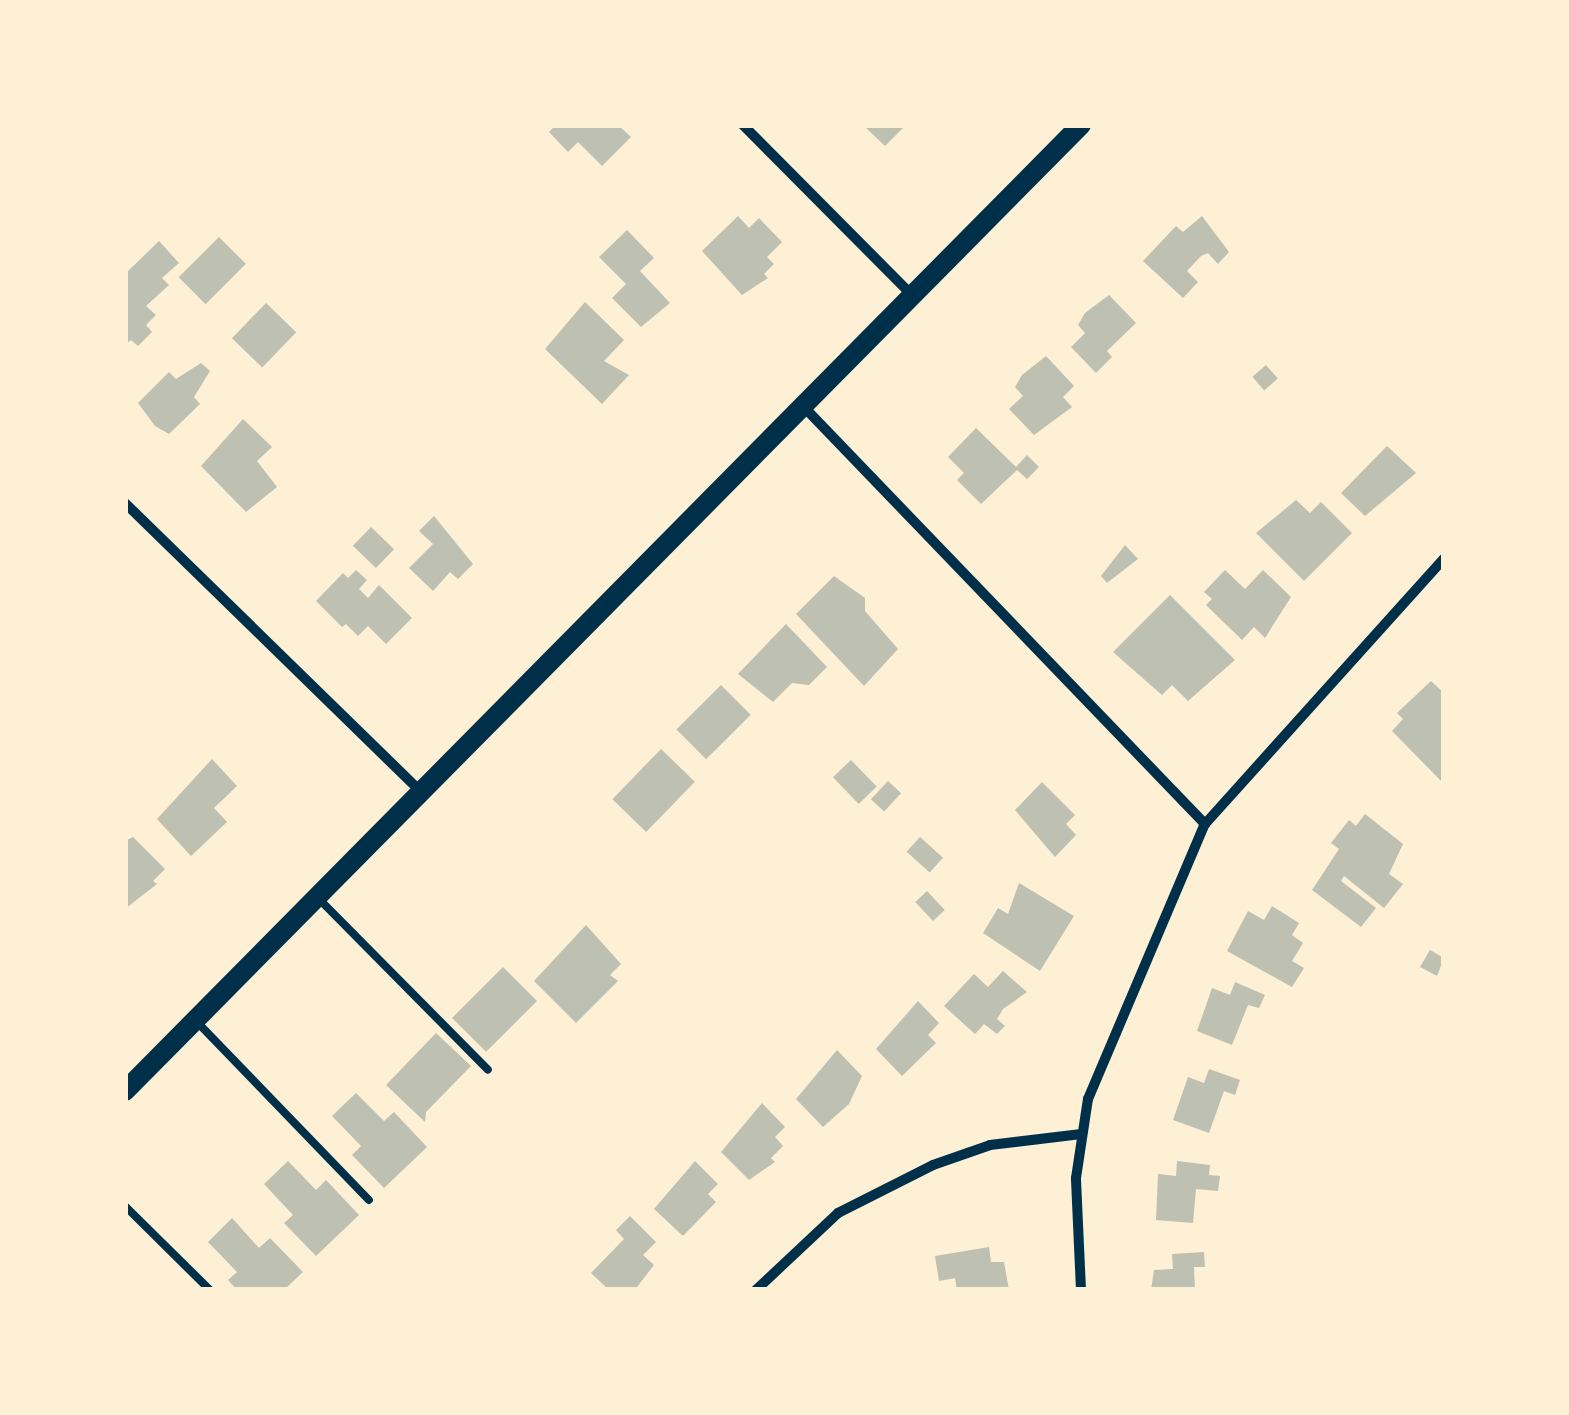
<!DOCTYPE html>
<html>
<head>
<meta charset="utf-8">
<style>
	body { margin:0 }
	#map { position:relative; width:1569px; height:1415px; overflow:hidden; background:#fdf0d5; font-family:Raleway,sans-serif }
	div>[style] { position:absolute }
	.building>* { inset:0; background:#bec0b2; transform-origin:0 0 }
	.service>* { height:8px; margin:-4px; padding:0 4px; transform-origin:4px; border-radius:4px; background:#003049 }
	.minor>* { height:10px; margin:-5px; padding:0 5px; transform-origin:5px; border-radius:5px; background:#003049 }
	.secondary>* { height:20px; margin:-10px; padding:0 10px; transform-origin:10px; border-radius:10px; background:#003049 }
	span { translate:-50% -50%; white-space:nowrap; text-align:center; line-height:1.15; -webkit-text-stroke:8px #fdf0d5; paint-order:stroke }
	.frame { position:absolute; inset:0; border:128px solid #fdf0d5; pointer-events:none }
</style>
</head>
<body>
<div id="map">
	<div class="building">
		<i style="clip-path:polygon(556px 125px,618px 125px,631px 137px,602px 166px,578px 142px,568px 152px,549px 132px)"></i>
		<i style="clip-path:polygon(863px 125px,906px 125px,885px 146px)"></i>
		<i style="clip-path:polygon(738px 216px,749px 228px,759px 218px,782px 242px,767px 257px,774px 264px,764px 274px,768px 278px,742px 295px,702px 251px)"></i>
		<i style="clip-path:polygon(1202px 216px,1229px 252px,1218px 264px,1208px 253px,1201px 256px,1187px 271px,1198px 282px,1183px 298px,1143px 261px,1176px 226px,1183px 232px)"></i>
		<i style="clip-path:polygon(627px 230px,654px 258px,640px 271px,670px 303px,641px 327px,612px 298px,626px 284px,599px 257px)"></i>
		<i style="left:219px;top:237px;width:38px;height:57px;rotate:45deg"></i>
		<i style="clip-path:polygon(159px 241px,179px 263px,162px 278px,169px 285px,146px 306px,156px 315px,146px 325px,152px 332px,138px 346px,131px 340px,125px 345px,125px 274px)"></i>
		<i style="clip-path:polygon(1109px 295px,1136px 323px,1107px 351px,1112px 357px,1096px 373px,1071px 347px,1085px 333px,1078px 325px,1085px 313px)"></i>
		<i style="clip-path:polygon(585px 302px,624px 340px,604px 361px,629px 375px,602px 404px,545px 349px)"></i>
		<i style="left:266px;top:303px;width:42px;height:49px;rotate:44deg"></i>
		<i style="clip-path:polygon(1046px 356px,1074px 386px,1063px 397px,1072px 407px,1034px 435px,1009px 409px,1023px 396px,1015px 387px,1022px 375px)"></i>
		<i style="clip-path:polygon(201px 363px,210px 371px,194px 397px,200px 404px,169px 434px,155px 426px,138px 403px,169px 372px,176px 379px)"></i>
		<i style="left:1266px;top:365px;width:18px;height:18px;rotate:49deg"></i>
		<i style="clip-path:polygon(243px 419px,272px 447px,257px 461px,277px 487px,246px 512px,201px 466px)"></i>
		<i style="clip-path:polygon(976px 428px,1016px 467px,1027px 455px,1039px 467px,1027px 479px,1017px 470px,981px 504px,957px 480px,964px 473px,948px 457px)"></i>
		<i style="clip-path:polygon(1387px 446px,1416px 473px,1365px 516px,1341px 493px)"></i>
		<i style="clip-path:polygon(1296px 500px,1310px 513px,1321px 502px,1352px 533px,1304px 581px,1256px 533px)"></i>
		<i style="clip-path:polygon(434px 516px,473px 564px,458px 579px,450px 572px,433px 591px,409px 568px,433px 544px,419px 531px)"></i>
		<i style="left:371px;top:527px;width:32px;height:26px;rotate:44deg"></i>
		<i style="clip-path:polygon(1125px 545px,1138px 559px,1107px 583px,1101px 576px)"></i>
		<i style="clip-path:polygon(356px 570px,367px 580px,359px 589px,368px 598px,379px 585px,412px 618px,386px 644px,368px 626px,358px 636px,346px 624px,342px 627px,316px 601px,343px 573px,348px 578px)"></i>
		<i style="clip-path:polygon(1225px 570px,1245px 589px,1263px 570px,1291px 597px,1265px 638px,1254px 627px,1242px 640px,1206px 605px,1212px 599px,1204px 592px)"></i>
		<i style="clip-path:polygon(834px 576px,865px 598px,865px 611px,898px 649px,864px 686px,796px 614px)"></i>
		<i style="clip-path:polygon(1170px 595px,1235px 660px,1188px 701px,1172px 685px,1162px 695px,1113px 652px)"></i>
		<i style="clip-path:polygon(786px 624px,827px 667px,809px 685px,792px 683px,773px 702px,738px 674px)"></i>
		<i style="clip-path:polygon(1431px 681px,1444px 693px,1444px 784px,1392px 731px,1403px 719px,1397px 713px)"></i>
		<i style="left:721px;top:685px;width:42px;height:63px;rotate:45deg"></i>
		<i style="left:661px;top:749px;width:47px;height:70px;rotate:44deg"></i>
		<i style="clip-path:polygon(212px 759px,237px 786px,214px 808px,227px 822px,191px 856px,157px 819px)"></i>
		<i style="left:851px;top:760px;width:37px;height:25px;rotate:46deg"></i>
		<i style="left:888px;top:781px;width:18px;height:25px;rotate:43deg"></i>
		<i style="clip-path:polygon(1042px 782px,1075px 815px,1066px 824px,1076px 835px,1055px 857px,1015px 810px)"></i>
		<i style="clip-path:polygon(1365px 814px,1403px 844px,1389px 874px,1403px 884px,1384px 908px,1344px 876px,1341px 881px,1376px 908px,1361px 927px,1312px 890px,1339px 849px,1331px 843px,1349px 820px,1356px 826px)"></i>
		<i style="clip-path:polygon(133px 837px,165px 869px,153px 881px,157px 884px,125px 909px,125px 841px)"></i>
		<i style="left:920px;top:837px;width:31px;height:20px;rotate:42deg"></i>
		<i style="clip-path:polygon(1019px 883px,1074px 916px,1040px 971px,983px 933px,998px 908px,1008px 914px)"></i>
		<i style="left:927px;top:891px;width:26px;height:16px;rotate:47deg"></i>
		<i style="clip-path:polygon(1272px 906px,1299px 923px,1292px 935px,1303px 943px,1292px 961px,1304px 968px,1292px 987px,1227px 951px,1248px 911px,1264px 920px)"></i>
		<i style="clip-path:polygon(586px 925px,621px 964px,610px 975px,618px 981px,576px 1023px,534px 981px)"></i>
		<i style="clip-path:polygon(1430px 950px,1444px 958px,1437px 976px,1420px 967px)"></i>
		<i style="left:503px;top:967px;width:48px;height:72px;rotate:45deg"></i>
		<i style="clip-path:polygon(1003px 971px,1027px 992px,1003px 1009px,997px 1019px,1005px 1026px,997px 1034px,984px 1024px,975px 1034px,944px 1006px,974px 974px,988px 987px)"></i>
		<i style="clip-path:polygon(1235px 982px,1265px 995px,1259px 1008px,1248px 1005px,1232px 1045px,1197px 1031px,1212px 988px,1230px 995px)"></i>
		<i style="clip-path:polygon(918px 1001px,939px 1023px,928px 1035px,936px 1043px,902px 1076px,876px 1049px)"></i>
		<i style="clip-path:polygon(436px 1033px,471px 1066px,426px 1112px,425px 1122px,386px 1085px)"></i>
		<i style="clip-path:polygon(837px 1050px,862px 1076px,849px 1104px,823px 1127px,796px 1099px)"></i>
		<i style="clip-path:polygon(1209px 1069px,1240px 1080px,1235px 1095px,1224px 1091px,1209px 1133px,1173px 1120px,1188px 1077px,1204px 1083px)"></i>
		<i style="clip-path:polygon(356px 1093px,384px 1121px,394px 1112px,427px 1147px,384px 1188px,352px 1155px,361px 1146px,332px 1116px)"></i>
		<i style="clip-path:polygon(762px 1103px,785px 1127px,775px 1137px,783px 1146px,771px 1158px,775px 1162px,749px 1180px,721px 1152px)"></i>
		<i style="clip-path:polygon(288px 1161px,316px 1190px,326px 1180px,359px 1215px,316px 1256px,284px 1223px,293px 1215px,264px 1184px)"></i>
		<i style="clip-path:polygon(695px 1161px,718px 1184px,708px 1194px,716px 1202px,683px 1236px,654px 1209px)"></i>
		<i style="clip-path:polygon(1177px 1161px,1210px 1165px,1209px 1175px,1220px 1176px,1218px 1191px,1196px 1189px,1193px 1223px,1156px 1220px,1158px 1174px,1176px 1176px)"></i>
		<i style="clip-path:polygon(630px 1216px,656px 1242px,643px 1255px,654px 1265px,637px 1287px,609px 1290px,591px 1273px,624px 1239px,616px 1230px)"></i>
		<i style="clip-path:polygon(232px 1218px,259px 1248px,270px 1238px,303px 1272px,284px 1290px,237px 1290px,228px 1280px,237px 1272px,208px 1242px)"></i>
		<i style="clip-path:polygon(989px 1247px,991px 1262px,1004px 1262px,1009px 1290px,957px 1290px,955px 1278px,939px 1281px,935px 1256px)"></i>
		<i style="clip-path:polygon(1204px 1252px,1205px 1267px,1194px 1267px,1195px 1290px,1151px 1290px,1154px 1270px,1173px 1269px,1172px 1254px)"></i>
	</div>
	<div class="service">
		<i style="left:319px;top:899px;width:240px;rotate:45.3deg"></i>
		<i style="left:198px;top:1023px;width:246px;rotate:46deg"></i>
		<i style="left:125px;top:1206px;width:120px;rotate:44.7deg"></i>
	</div>
	<div class="minor">
		<i style="left:743px;top:125px;width:240px;rotate:45.2deg"></i>
		<i style="left:803px;top:406px;width:580px;rotate:46.12deg"></i>
		<i style="left:125px;top:503px;width:412px;rotate:44.3deg"></i>
		<i style="left:756px;top:1290px;width:112px;rotate:-43.2deg"></i>
		<i style="left:838px;top:1213px;width:106px;rotate:-26.8deg"></i>
		<i style="left:933px;top:1165px;width:60px;rotate:-19.3deg"></i>
		<i style="left:990px;top:1145px;width:92px;rotate:-6.9deg"></i>
		<i style="left:1081px;top:1290px;width:112px;rotate:-92.6deg"></i>
		<i style="left:1076px;top:1178px;width:80px;rotate:-81.4deg"></i>
		<i style="left:1088px;top:1099px;width:299px;rotate:-67deg"></i>
		<i style="left:1205px;top:824px;width:357px;rotate:-48deg"></i>
	</div>
	<div class="secondary">
		<i style="left:125px;top:1091px;width:1359px;rotate:-45.3deg"></i>
	</div>
	<div class="frame"></div>
</div>
</body>
</html>
